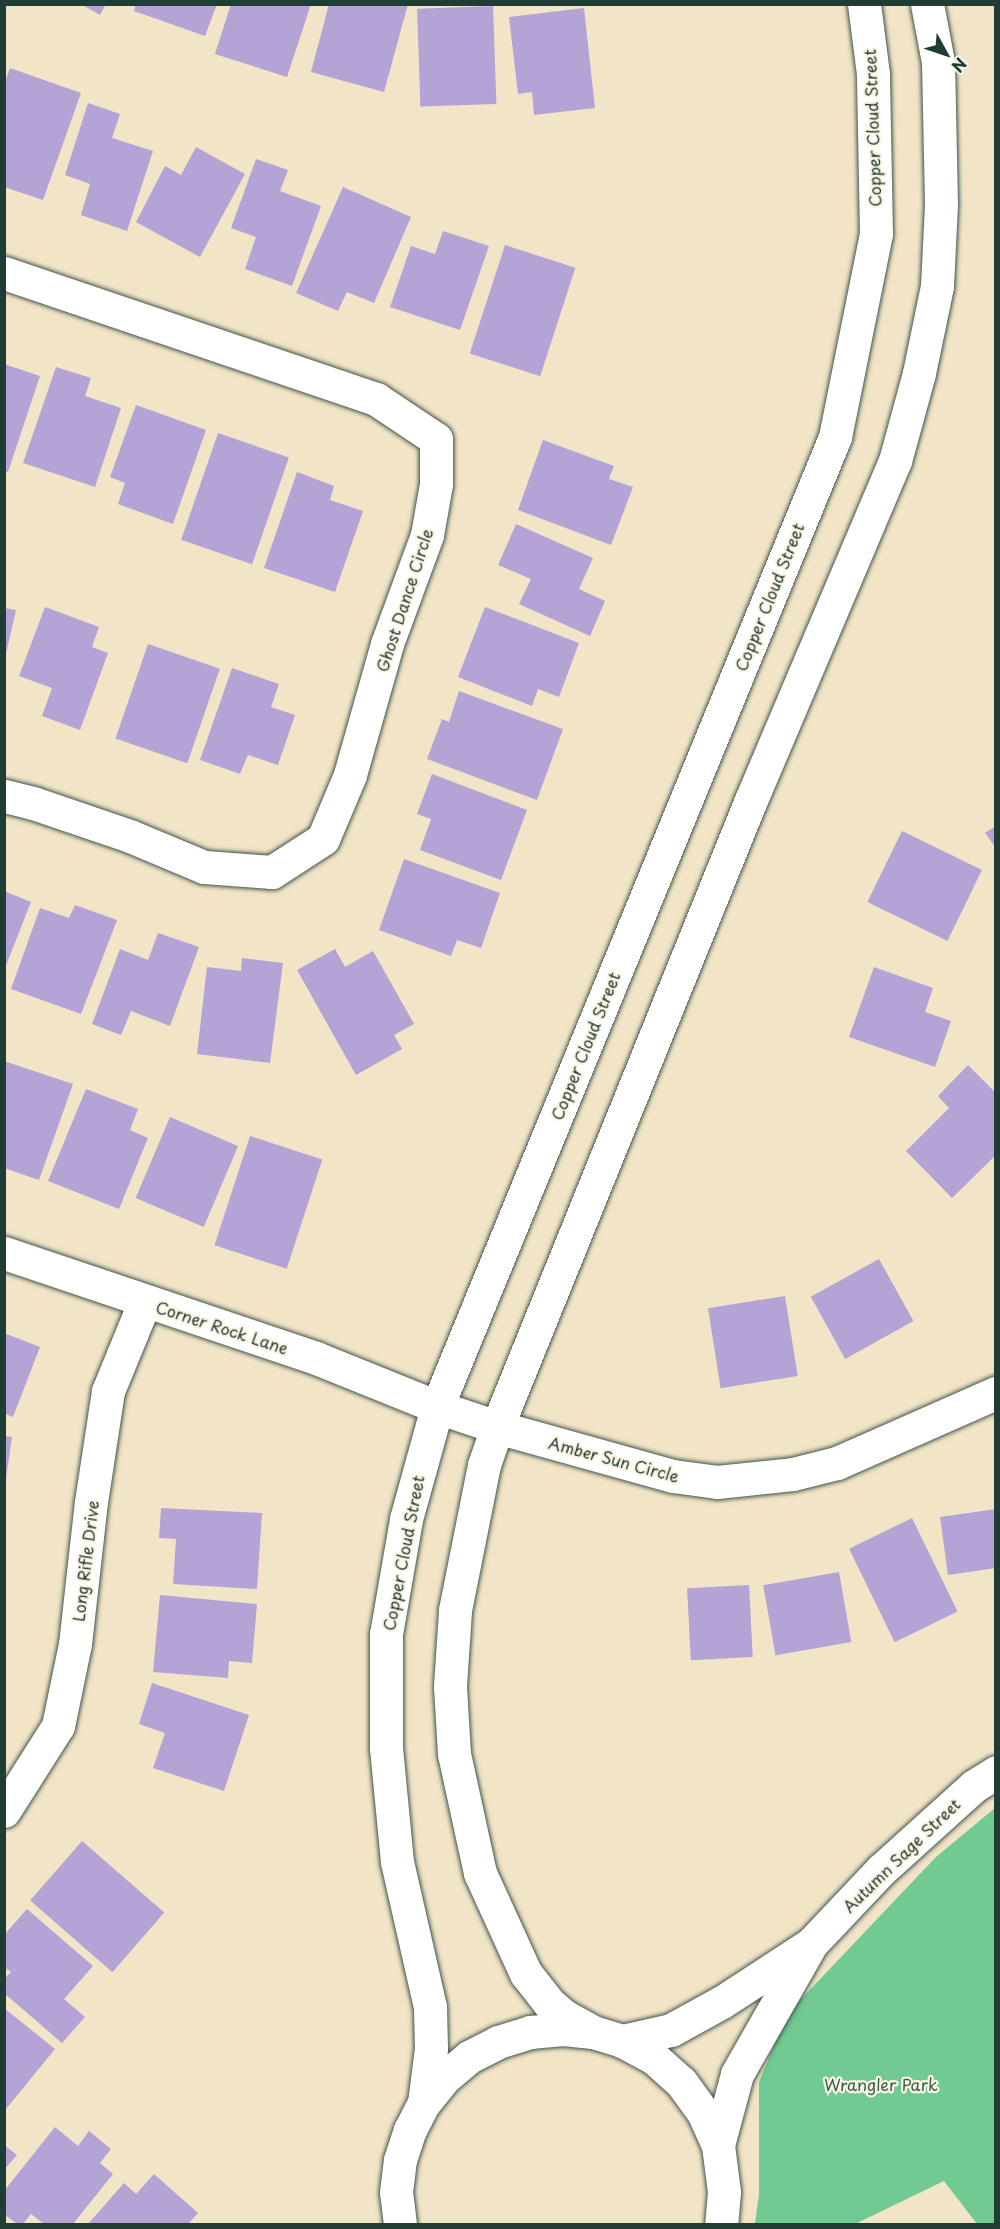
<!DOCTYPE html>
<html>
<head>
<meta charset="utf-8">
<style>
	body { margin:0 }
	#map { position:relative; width:1000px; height:2229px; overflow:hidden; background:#f2e4c7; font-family:"Playpen Sans",sans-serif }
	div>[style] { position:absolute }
	.green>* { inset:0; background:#70ca91 }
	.building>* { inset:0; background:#b3a4d5; transform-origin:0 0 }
	.roads { filter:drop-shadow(0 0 2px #3f564a) drop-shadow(0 0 2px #3f564a) }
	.street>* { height:33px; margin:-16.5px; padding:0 16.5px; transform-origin:16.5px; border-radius:16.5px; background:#fff }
	.secondary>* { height:33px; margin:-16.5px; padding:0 16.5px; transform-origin:16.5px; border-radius:16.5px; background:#fff }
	span { translate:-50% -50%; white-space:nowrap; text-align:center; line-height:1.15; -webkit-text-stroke:4.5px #fcf5e5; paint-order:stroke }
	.street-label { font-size:16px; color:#1f3d34 }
	.park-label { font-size:16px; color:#33604b }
	.frame { position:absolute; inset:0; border:6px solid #1f3d34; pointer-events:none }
	.north { position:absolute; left:916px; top:24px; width:60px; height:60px; -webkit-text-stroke:4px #fcf5e5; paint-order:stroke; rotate:130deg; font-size:16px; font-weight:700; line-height:24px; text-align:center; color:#1f3d34 }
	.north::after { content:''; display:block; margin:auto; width:21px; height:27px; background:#1f3d34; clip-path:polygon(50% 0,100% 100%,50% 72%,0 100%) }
</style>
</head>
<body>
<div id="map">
	<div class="green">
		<i style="clip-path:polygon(995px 1808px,995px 2224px,977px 2224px,944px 2181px,855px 2224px,755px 2224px,759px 2194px,759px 2082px,787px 2014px,936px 1857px)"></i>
	</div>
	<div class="building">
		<i style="clip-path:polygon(81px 4px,106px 4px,100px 15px)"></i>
		<i style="clip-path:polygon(136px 4px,217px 4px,205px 36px,134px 11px)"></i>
		<i style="clip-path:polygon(231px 4px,311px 4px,287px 77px,215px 54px)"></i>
		<i style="clip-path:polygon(329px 4px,408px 4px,384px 92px,311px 72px)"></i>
		<i style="left:493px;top:6px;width:98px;height:76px;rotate:88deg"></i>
		<i style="clip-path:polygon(584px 8px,595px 108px,534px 115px,532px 92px,518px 94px,509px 17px)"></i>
		<i style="clip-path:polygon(10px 68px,81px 93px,43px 200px,4px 187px,4px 84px)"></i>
		<i style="clip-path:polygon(88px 103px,120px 114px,112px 138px,153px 151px,127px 231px,81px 215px,90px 184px,65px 175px)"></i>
		<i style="clip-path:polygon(196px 147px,245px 174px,200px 257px,136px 222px,165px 166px,181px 175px)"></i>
		<i style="clip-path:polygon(256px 159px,288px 170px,280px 191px,321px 206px,292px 286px,245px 269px,256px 237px,231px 228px)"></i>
		<i style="clip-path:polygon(343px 187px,411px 217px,374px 303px,347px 292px,338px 311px,296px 293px)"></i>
		<i style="clip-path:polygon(443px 231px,489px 246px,460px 330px,390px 307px,411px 246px,435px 254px)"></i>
		<i style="left:505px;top:245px;width:74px;height:114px;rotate:18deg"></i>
		<i style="clip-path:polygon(4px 364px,40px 376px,8px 472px,4px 471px)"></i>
		<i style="clip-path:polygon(56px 367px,91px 378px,85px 396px,121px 408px,95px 487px,23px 463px)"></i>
		<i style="clip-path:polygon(136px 405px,206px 430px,173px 524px,118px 504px,125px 483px,110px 477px)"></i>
		<i style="left:218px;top:433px;width:75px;height:113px;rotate:19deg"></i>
		<i style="clip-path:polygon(543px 440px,614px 466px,609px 479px,633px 487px,611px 545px,518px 510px)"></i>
		<i style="clip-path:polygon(297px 472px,334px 486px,330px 500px,363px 511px,335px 592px,264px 568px)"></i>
		<i style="clip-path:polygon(516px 524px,593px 558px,579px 589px,605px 601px,590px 636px,519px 604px,531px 579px,498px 565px)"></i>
		<i style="clip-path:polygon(45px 607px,99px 627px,92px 647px,108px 653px,80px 730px,42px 716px,52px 688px,19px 676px)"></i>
		<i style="clip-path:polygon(485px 607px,579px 643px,559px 697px,538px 689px,532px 706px,458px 677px)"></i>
		<i style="clip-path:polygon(4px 608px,16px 610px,5px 658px,4px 657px)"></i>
		<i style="left:148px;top:644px;width:76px;height:100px;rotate:19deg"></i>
		<i style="clip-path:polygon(232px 668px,279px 684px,271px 707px,295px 715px,278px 765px,248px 755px,240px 774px,200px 760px)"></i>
		<i style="clip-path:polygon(459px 691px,563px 729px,537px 800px,427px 759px,442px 719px,449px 722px)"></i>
		<i style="clip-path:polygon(432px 774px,527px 810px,501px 880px,420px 850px,431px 819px,417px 814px)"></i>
		<i style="clip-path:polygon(996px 826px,996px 848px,985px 833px)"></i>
		<i style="left:902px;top:831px;width:89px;height:79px;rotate:26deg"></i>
		<i style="clip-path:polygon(404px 859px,500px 893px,481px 948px,457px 940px,451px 956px,379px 930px)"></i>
		<i style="clip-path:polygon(4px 891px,31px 902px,5px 968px,4px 968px)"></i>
		<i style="clip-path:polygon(75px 905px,117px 920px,81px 1014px,11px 989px,40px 908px,69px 918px)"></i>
		<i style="clip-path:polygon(158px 933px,199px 947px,170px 1026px,131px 1011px,121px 1035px,92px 1024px,120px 949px,148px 960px)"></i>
		<i style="clip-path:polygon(335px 949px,345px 967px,373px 951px,414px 1024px,394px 1035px,402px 1049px,356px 1075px,297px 970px)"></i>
		<i style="clip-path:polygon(242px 958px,283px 963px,270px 1063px,197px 1054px,207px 967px,241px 971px)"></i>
		<i style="clip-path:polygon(874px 967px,933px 988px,925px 1012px,951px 1021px,935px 1067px,849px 1037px)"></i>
		<i style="clip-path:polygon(4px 1061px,73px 1084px,39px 1180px,4px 1168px)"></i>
		<i style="clip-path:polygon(968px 1065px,996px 1093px,996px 1155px,952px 1198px,906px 1151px,949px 1108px,938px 1096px)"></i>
		<i style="clip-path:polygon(86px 1089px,138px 1109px,130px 1130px,148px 1138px,119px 1209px,48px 1181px)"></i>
		<i style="left:170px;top:1117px;width:74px;height:88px;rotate:23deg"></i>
		<i style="left:250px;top:1136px;width:76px;height:115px;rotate:18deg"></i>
		<i style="left:879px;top:1259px;width:71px;height:78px;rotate:61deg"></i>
		<i style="left:785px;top:1296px;width:81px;height:78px;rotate:81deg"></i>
		<i style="clip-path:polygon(4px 1333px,40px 1347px,13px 1417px,4px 1413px)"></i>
		<i style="clip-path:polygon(4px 1436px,12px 1437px,6px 1479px,4px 1479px)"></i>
		<i style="clip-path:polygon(161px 1508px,262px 1513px,257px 1589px,173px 1584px,176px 1539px,159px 1538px)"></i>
		<i style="clip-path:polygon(996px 1509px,996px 1568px,948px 1575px,940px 1517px)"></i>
		<i style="left:912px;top:1518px;width:104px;height:70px;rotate:64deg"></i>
		<i style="left:839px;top:1572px;width:71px;height:77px;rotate:80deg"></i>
		<i style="left:749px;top:1585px;width:72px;height:62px;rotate:87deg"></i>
		<i style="clip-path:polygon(160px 1595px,257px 1604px,252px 1663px,229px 1661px,228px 1678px,153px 1672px)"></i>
		<i style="clip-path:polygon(152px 1683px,249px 1715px,224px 1791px,153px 1768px,165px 1733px,139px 1724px)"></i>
		<i style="left:82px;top:1841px;width:109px;height:79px;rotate:41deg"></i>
		<i style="clip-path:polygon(27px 1909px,93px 1966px,64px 1999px,85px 2017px,62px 2043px,4px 1993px,4px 1979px,11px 1972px,4px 1967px,4px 1935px)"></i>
		<i style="clip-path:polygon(4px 2008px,55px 2049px,6px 2109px,4px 2108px)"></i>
		<i style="clip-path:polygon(55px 2127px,78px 2146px,89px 2131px,111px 2149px,100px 2163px,113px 2174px,73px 2224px,44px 2224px,31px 2214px,23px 2224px,17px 2224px,4px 2214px,4px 2191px)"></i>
		<i style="clip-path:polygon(4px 2145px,17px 2155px,4px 2170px)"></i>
		<i style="clip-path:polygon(154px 2174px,198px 2213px,188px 2224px,88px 2224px,124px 2183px,136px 2194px)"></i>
	</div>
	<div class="roads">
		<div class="street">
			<i style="left:4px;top:273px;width:393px;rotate:18.7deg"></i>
			<i style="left:376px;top:399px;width:72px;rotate:33.7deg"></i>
			<i style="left:436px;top:439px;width:45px;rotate:90deg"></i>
			<i style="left:436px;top:484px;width:52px;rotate:100deg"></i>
			<i style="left:427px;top:535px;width:116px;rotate:110.2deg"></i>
			<i style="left:387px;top:644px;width:136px;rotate:105.8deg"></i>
			<i style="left:350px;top:775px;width:69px;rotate:112.9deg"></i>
			<i style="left:323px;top:839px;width:61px;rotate:147.1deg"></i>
			<i style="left:272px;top:872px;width:68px;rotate:-175.8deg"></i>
			<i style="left:204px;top:867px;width:80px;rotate:-157.3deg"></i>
			<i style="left:130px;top:836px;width:102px;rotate:-161.2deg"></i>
			<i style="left:33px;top:803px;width:30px;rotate:-166deg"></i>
			<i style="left:4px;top:1253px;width:329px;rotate:18.6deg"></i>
			<i style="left:316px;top:1358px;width:131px;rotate:22deg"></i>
			<i style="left:437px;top:1407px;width:63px;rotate:18.4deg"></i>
			<i style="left:497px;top:1427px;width:183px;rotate:15.6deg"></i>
			<i style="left:673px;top:1476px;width:44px;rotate:7.8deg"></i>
			<i style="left:717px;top:1482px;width:76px;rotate:-6deg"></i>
			<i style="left:793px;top:1474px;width:45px;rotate:-14deg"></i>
			<i style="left:837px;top:1463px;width:174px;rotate:-23.8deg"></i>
			<i style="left:4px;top:1811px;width:101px;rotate:-57.6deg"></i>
			<i style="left:58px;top:1726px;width:84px;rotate:-78.3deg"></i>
			<i style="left:75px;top:1644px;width:143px;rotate:-83.6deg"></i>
			<i style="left:91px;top:1502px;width:112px;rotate:-81.3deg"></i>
			<i style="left:108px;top:1391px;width:97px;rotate:-67.7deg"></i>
		</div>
		<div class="secondary">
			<i style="left:593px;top:2032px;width:33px;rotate:-151deg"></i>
			<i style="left:564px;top:2016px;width:20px;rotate:-139deg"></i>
			<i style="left:549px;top:2003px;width:37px;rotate:-128deg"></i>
			<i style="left:526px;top:1974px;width:111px;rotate:-114.5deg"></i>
			<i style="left:480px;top:1873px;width:122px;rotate:-102.3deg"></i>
			<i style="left:454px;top:1754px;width:68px;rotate:-93.4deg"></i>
			<i style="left:450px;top:1686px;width:76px;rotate:-86.2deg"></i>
			<i style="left:455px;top:1610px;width:148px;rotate:-78.7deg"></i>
			<i style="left:484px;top:1465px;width:40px;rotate:-71.1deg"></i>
			<i style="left:497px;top:1427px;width:676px;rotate:-67.95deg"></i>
			<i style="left:751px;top:800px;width:368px;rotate:-67deg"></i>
			<i style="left:895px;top:461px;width:91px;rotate:-74.7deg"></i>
			<i style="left:919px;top:373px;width:89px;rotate:-78.3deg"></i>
			<i style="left:937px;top:286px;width:82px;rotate:-87.2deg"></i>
			<i style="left:941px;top:204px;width:142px;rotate:-91.2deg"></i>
			<i style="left:938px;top:62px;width:59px;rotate:-100.7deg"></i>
			<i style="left:622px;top:2041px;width:50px;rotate:-12.7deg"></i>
			<i style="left:671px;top:2030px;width:58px;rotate:-28.8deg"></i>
			<i style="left:722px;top:2002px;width:106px;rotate:-33.1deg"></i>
			<i style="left:811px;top:1944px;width:102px;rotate:-46.6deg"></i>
			<i style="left:881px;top:1870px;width:125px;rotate:-42.1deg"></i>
			<i style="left:974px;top:1786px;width:26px;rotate:-32deg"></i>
			<i style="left:424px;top:2103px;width:55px;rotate:-82.7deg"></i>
			<i style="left:431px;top:2048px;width:41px;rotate:-91.4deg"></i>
			<i style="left:430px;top:2007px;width:149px;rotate:-102.8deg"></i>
			<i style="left:397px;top:1862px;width:115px;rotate:-95.5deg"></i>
			<i style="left:386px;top:1748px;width:114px;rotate:-90deg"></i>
			<i style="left:386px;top:1634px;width:117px;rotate:-80.1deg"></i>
			<i style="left:406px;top:1519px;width:116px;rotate:-74.5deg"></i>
			<i style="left:437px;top:1407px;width:1048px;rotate:-67.69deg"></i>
			<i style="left:835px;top:437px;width:207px;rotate:-78.6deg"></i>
			<i style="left:876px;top:234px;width:160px;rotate:-91.1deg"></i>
			<i style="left:873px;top:74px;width:71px;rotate:-97.3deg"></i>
			<i style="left:718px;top:2145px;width:73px;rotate:-75deg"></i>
			<i style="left:737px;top:2074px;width:145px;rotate:-60.3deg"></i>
			<i style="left:400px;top:2224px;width:32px;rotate:-97deg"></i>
			<i style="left:396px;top:2192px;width:32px;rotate:-83deg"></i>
			<i style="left:400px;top:2160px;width:32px;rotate:-72deg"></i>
			<i style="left:410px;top:2130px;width:30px;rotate:-63deg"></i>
			<i style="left:424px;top:2103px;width:32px;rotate:-51deg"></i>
			<i style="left:444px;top:2078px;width:33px;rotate:-40deg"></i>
			<i style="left:469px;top:2057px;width:33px;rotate:-27deg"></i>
			<i style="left:498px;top:2042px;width:34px;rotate:-17deg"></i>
			<i style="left:530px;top:2032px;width:33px;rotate:-5deg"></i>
			<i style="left:563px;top:2029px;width:30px;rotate:6deg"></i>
			<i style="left:593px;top:2032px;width:30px;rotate:17deg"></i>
			<i style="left:622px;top:2041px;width:36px;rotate:28deg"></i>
			<i style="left:654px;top:2058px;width:36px;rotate:42deg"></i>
			<i style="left:681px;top:2082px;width:37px;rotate:54deg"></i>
			<i style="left:703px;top:2112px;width:36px;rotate:66deg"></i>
			<i style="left:718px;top:2145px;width:47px;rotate:82.7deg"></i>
			<i style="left:724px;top:2192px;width:32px;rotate:95deg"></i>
		</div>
	</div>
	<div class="street-label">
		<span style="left:872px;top:128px;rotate:-92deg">Copper Cloud Street</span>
		<span style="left:769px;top:597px;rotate:-68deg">Copper Cloud Street</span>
		<span style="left:404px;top:600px;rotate:-72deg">Ghost Dance Circle</span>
		<span style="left:585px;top:1046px;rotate:-68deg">Copper Cloud Street</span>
		<span style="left:222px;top:1327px;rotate:18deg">Corner Rock Lane</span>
		<span style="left:614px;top:1459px;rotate:15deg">Amber Sun Circle</span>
		<span style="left:403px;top:1553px;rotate:-79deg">Copper Cloud Street</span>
		<span style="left:85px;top:1561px;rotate:-83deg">Long Rifle Drive</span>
		<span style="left:901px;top:1855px;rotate:-44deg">Autumn Sage Street</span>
	</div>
	<div class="park-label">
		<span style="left:881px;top:2084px">Wrangler Park</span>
	</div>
	<div class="frame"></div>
	<div class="north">N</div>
</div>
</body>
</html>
